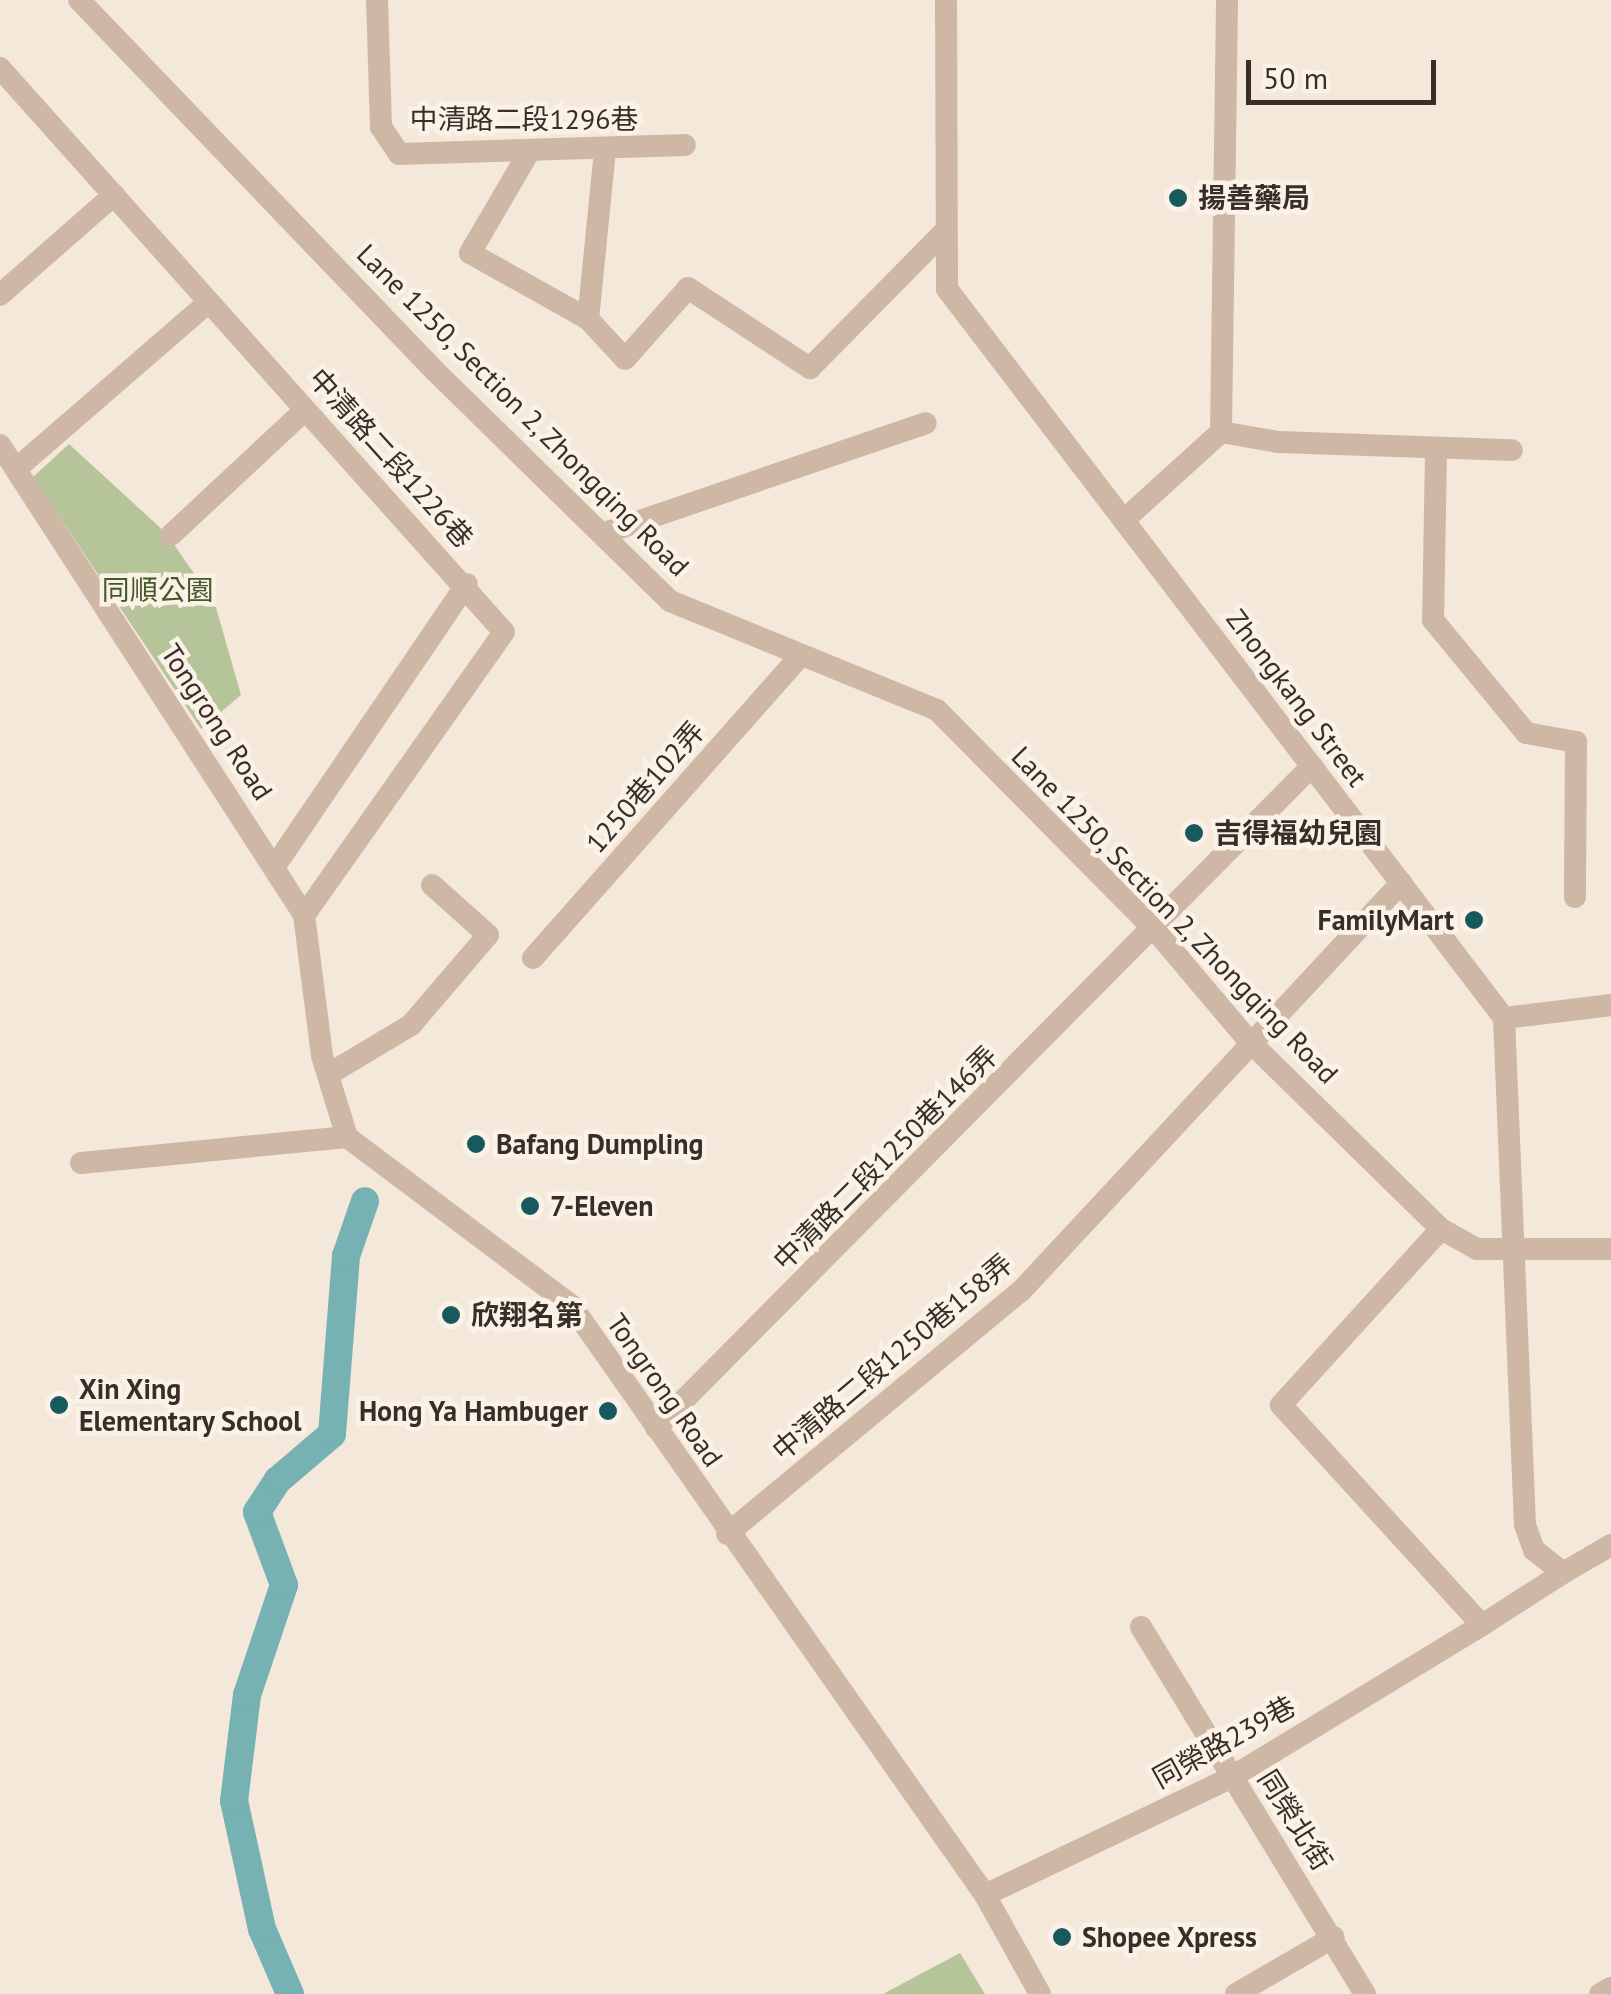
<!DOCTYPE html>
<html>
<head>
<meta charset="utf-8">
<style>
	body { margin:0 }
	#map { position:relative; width:1611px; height:1994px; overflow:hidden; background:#f4e8da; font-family:"PT Sans","Noto Sans TC",sans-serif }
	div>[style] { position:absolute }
	.green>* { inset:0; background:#b6c599 }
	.canal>* { height:28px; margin:-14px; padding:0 14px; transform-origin:14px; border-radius:14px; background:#76b1b4 }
	.street>* { height:22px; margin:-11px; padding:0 11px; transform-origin:11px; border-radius:11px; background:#ceb8a5 }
	.dots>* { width:28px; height:28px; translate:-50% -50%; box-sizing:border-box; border:5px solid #fbf2e7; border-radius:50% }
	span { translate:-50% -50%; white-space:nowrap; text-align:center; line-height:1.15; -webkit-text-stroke:9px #fbf2e7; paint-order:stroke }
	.street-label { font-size:28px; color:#392d27 }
	.poi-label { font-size:28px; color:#392d27; font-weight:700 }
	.left { translate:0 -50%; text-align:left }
	.right { translate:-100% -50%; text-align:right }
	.park-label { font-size:28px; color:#475928 }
	.scale { position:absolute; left:1246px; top:60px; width:190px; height:45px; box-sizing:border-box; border:5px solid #392d27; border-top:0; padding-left:12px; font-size:30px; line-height:35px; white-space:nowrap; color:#392d27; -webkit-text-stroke:8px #fbf2e7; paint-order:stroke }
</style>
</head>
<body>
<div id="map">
	<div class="green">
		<i style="clip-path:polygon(69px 444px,166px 533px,215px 604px,241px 695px,201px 729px,33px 477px)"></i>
		<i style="clip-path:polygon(960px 1953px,985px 1994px,883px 1994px)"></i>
	</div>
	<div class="canal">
		<i style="left:290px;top:1994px;width:71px;rotate:-113.3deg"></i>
		<i style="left:262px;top:1929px;width:131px;rotate:-102.3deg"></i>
		<i style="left:234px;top:1801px;width:107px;rotate:-83deg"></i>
		<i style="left:247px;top:1695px;width:116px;rotate:-71.4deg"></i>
		<i style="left:284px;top:1585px;width:78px;rotate:-110.3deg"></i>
		<i style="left:257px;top:1512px;width:38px;rotate:-57deg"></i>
		<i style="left:278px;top:1480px;width:71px;rotate:-40.4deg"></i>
		<i style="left:332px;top:1434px;width:179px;rotate:-85.5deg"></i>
		<i style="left:346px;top:1256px;width:58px;rotate:-70.9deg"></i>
	</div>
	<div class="street">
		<i style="left:79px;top:0;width:514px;rotate:46.18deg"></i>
		<i style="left:435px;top:371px;width:329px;rotate:44.4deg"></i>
		<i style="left:670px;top:601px;width:288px;rotate:22.2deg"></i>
		<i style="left:937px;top:710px;width:311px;rotate:45.3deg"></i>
		<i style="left:1156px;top:931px;width:144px;rotate:49.8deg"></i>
		<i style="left:1249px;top:1041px;width:269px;rotate:44.4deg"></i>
		<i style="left:1441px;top:1229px;width:41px;rotate:29.1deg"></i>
		<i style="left:1477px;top:1249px;width:134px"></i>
		<i style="left:377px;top:0;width:127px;rotate:88.2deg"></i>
		<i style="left:381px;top:127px;width:32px;rotate:56deg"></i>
		<i style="left:399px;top:154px;width:286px;rotate:-1.8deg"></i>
		<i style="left:946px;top:0;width:289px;rotate:89.8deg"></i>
		<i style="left:947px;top:289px;width:917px;rotate:52.62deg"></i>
		<i style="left:1504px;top:1018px;width:507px;rotate:87.63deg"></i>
		<i style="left:1525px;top:1525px;width:27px;rotate:70deg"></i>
		<i style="left:1534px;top:1550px;width:37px;rotate:38deg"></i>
		<i style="left:1563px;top:1573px;width:56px;rotate:-30.3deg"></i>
		<i style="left:0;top:68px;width:756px;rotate:48.22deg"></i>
		<i style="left:504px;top:632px;width:347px;rotate:125.2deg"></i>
		<i style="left:605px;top:150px;width:170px;rotate:95.7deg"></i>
		<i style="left:588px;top:319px;width:54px;rotate:47.2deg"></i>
		<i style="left:625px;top:359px;width:95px;rotate:-48.4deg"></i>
		<i style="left:688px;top:288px;width:146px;rotate:33.3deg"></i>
		<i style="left:810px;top:368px;width:191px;rotate:-45.4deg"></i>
		<i style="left:529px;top:152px;width:117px;rotate:120.3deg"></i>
		<i style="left:470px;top:253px;width:135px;rotate:29.2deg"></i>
		<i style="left:0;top:295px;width:152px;rotate:-41.3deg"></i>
		<i style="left:1221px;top:432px;width:59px;rotate:9.8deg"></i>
		<i style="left:1279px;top:442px;width:233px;rotate:2deg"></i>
		<i style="left:0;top:445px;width:560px;rotate:57.1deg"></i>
		<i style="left:304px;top:915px;width:142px;rotate:82.7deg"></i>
		<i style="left:322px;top:1056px;width:85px;rotate:72.8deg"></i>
		<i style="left:347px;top:1137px;width:280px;rotate:36.9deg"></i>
		<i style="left:571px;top:1305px;width:721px;rotate:54.94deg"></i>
		<i style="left:985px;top:1895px;width:113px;rotate:60.9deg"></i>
		<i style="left:1436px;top:452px;width:168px;rotate:91deg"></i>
		<i style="left:1433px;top:620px;width:146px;rotate:50.5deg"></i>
		<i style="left:1526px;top:733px;width:51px;rotate:10.2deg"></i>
		<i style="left:1576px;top:742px;width:155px;rotate:90.4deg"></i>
		<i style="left:16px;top:469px;width:255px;rotate:-40.9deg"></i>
		<i style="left:1124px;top:520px;width:131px;rotate:-42.2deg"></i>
		<i style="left:1221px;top:432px;width:432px;rotate:-89.2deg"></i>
		<i style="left:602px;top:534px;width:342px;rotate:-18.9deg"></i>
		<i style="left:171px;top:535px;width:183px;rotate:-43deg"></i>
		<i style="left:275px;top:866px;width:341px;rotate:-55.8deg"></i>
		<i style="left:533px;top:958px;width:405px;rotate:-48.5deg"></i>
		<i style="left:1504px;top:1018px;width:108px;rotate:-6.9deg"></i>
		<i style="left:329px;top:1074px;width:96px;rotate:-30.9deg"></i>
		<i style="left:411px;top:1025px;width:118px;rotate:-49.5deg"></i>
		<i style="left:488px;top:935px;width:75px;rotate:-138.2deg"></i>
		<i style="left:81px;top:1163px;width:267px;rotate:-5.6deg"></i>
		<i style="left:1441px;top:1229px;width:238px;rotate:132.3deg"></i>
		<i style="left:1281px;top:1405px;width:298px;rotate:47.6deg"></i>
		<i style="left:1482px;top:1625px;width:96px;rotate:-32.7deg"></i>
		<i style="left:656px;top:1428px;width:932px;rotate:-45.26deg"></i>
		<i style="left:727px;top:1534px;width:381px;rotate:-39.6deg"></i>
		<i style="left:1021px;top:1291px;width:558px;rotate:-47.04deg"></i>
		<i style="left:1141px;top:1627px;width:430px;rotate:58.6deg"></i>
		<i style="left:985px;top:1895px;width:274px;rotate:-25.5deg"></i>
		<i style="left:1232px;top:1777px;width:293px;rotate:-31.3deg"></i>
		<i style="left:1236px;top:1994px;width:113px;rotate:-30.2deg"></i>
		<i style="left:1600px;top:1994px;width:13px;rotate:-29deg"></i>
	</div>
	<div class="dots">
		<i style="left:1178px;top:198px;background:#18595e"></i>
		<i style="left:1194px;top:833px;background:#18595e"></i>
		<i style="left:1474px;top:920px;background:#18595e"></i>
		<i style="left:476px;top:1144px;background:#18595e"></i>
		<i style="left:530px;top:1206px;background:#18595e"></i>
		<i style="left:451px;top:1315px;background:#18595e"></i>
		<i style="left:59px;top:1405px;background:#18595e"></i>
		<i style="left:608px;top:1411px;background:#18595e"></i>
		<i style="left:1062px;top:1937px;background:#18595e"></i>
	</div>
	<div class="street-label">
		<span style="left:524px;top:119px">中清路二段1296巷</span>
		<span style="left:523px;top:410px;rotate:45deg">Lane 1250, Section 2, Zhongqing Road</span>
		<span style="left:391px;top:458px;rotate:48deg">中清路二段1226巷</span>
		<span style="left:1297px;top:698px;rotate:53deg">Zhongkang Street</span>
		<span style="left:217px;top:722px;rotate:57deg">Tongrong Road</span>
		<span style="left:645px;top:787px;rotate:-49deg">1250巷102弄</span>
		<span style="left:1175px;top:915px;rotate:46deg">Lane 1250, Section 2, Zhongqing Road</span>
		<span style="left:885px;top:1158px;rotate:-45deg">中清路二段1250巷146弄</span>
		<span style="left:892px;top:1357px;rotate:-40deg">中清路二段1250巷158弄</span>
		<span style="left:665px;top:1390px;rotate:55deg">Tongrong Road</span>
		<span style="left:1224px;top:1742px;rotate:-29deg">同榮路239巷</span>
		<span style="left:1295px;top:1820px;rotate:58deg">同榮北街</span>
	</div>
	<div class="poi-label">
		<span class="left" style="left:1198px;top:198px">揚善藥局</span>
		<span class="left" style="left:1214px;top:833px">吉得福幼兒園</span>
		<span class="right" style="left:1454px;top:920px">FamilyMart</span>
		<span class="left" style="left:496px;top:1144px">Bafang Dumpling</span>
		<span class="left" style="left:550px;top:1206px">7-Eleven</span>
		<span class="left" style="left:471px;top:1315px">欣翔名第</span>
		<span class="left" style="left:79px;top:1405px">Xin Xing<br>Elementary School</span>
		<span class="right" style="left:588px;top:1411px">Hong Ya Hambuger</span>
		<span class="left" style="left:1082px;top:1937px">Shopee Xpress</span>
	</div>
	<div class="park-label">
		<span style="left:158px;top:590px">同順公園</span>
	</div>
	<div class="scale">50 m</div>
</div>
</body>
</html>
